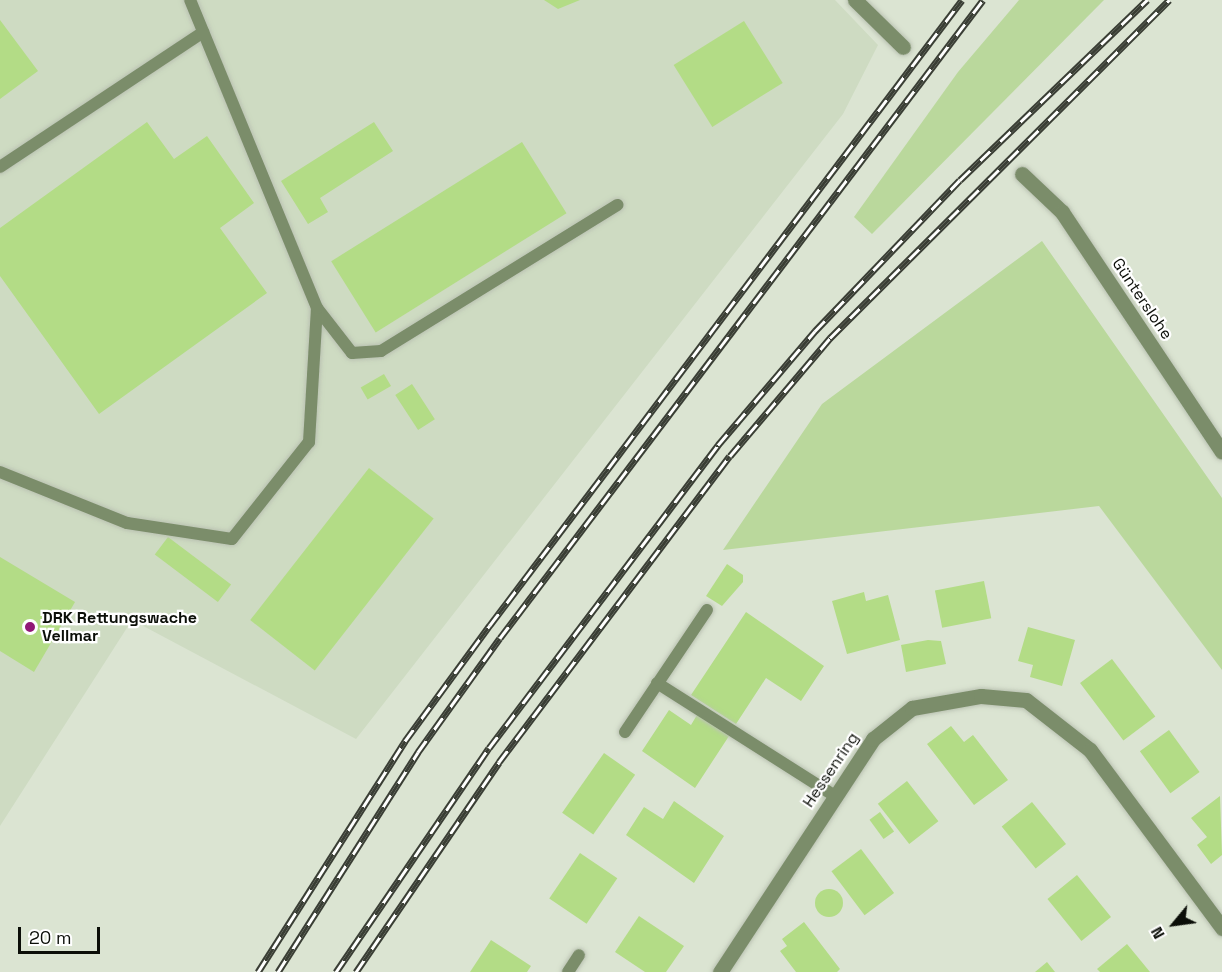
<!DOCTYPE html>
<html>
<head>
<meta charset="utf-8">
<style>
	body { margin:0 }
	#map { position:relative; width:1222px; height:972px; overflow:hidden; background:#dbe4d2; font-family:"Space Grotesk",sans-serif }
	div>[style] { position:absolute }
	.built>* { inset:0; background:#cedbc2 }
	.green>* { inset:0; background:#bad89c }
	.building>* { inset:0; background:#b3dc86; transform-origin:0 0 }
	.round { border-radius:50% }
	.roads { filter:drop-shadow(0 0 2px #bac2b2) drop-shadow(0 0 2px #bac2b2) }
	.service>* { height:12px; margin:-6px; padding:0 6px; transform-origin:6px; border-radius:6px; background:#7b8d6a }
	.minor>* { height:15px; margin:-7.5px; padding:0 7.5px; transform-origin:7.5px; border-radius:7.5px; background:#7b8d6a }
	.rail>* { height:7px; margin-top:-3.5px; transform-origin:0; background:repeating-linear-gradient(90deg,#fff 0 14px,#3a3e35 0 28px); box-sizing:border-box; border-block:2px solid #3a3e35 }
	.dots>* { width:16px; height:16px; translate:-50% -50%; box-sizing:border-box; border:3px solid #fff; border-radius:50% }
	span { translate:-50% -50%; white-space:nowrap; text-align:center; line-height:1.15; -webkit-text-stroke:4.5px #fff; paint-order:stroke }
	.street-label { font-size:16px; color:#0b0e08 }
	.poi-label { font-size:16px; color:#0b0e08; font-weight:700 }
	.left { translate:0 -50%; text-align:left }
	.north { position:absolute; left:1144px; top:894px; width:60px; height:60px; -webkit-text-stroke:4px #fff; paint-order:stroke; rotate:241deg; font-size:16px; font-weight:700; line-height:24px; text-align:center; color:#0b0e08 }
	.north::after { content:''; display:block; margin:auto; width:21px; height:27px; background:#0b0e08; clip-path:polygon(50% 0,100% 100%,50% 72%,0 100%) }
	.scale { position:absolute; left:18px; top:927px; width:82px; height:27px; box-sizing:border-box; border:3px solid #0b0e08; border-top:0; padding-left:8px; font-size:18px; line-height:21px; white-space:nowrap; color:#0b0e08; -webkit-text-stroke:4px #fff; paint-order:stroke }
</style>
</head>
<body>
<div id="map">
	<div class="built">
		<i style="clip-path:polygon(0 0,835px 0,878px 45px,843px 114px,356px 739px,132px 620px,0 826px)"></i>
	</div>
	<div class="green">
		<i style="clip-path:polygon(1019px 0,1104px 0,872px 234px,854px 217px,958px 72px)"></i>
		<i style="clip-path:polygon(1042px 241px,1222px 498px,1222px 670px,1099px 506px,723px 550px,822px 404px)"></i>
	</div>
	<div class="building">
		<i style="clip-path:polygon(544px 0,580px 0,558px 9px)"></i>
		<i style="clip-path:polygon(0 20px,38px 71px,0 99px)"></i>
		<i style="left:744px;top:21px;width:73px;height:83px;rotate:58deg"></i>
		<i style="clip-path:polygon(147px 122px,174px 159px,207px 136px,254px 203px,220px 228px,267px 293px,99px 414px,0 276px,0 228px)"></i>
		<i style="clip-path:polygon(374px 122px,393px 151px,320px 198px,328px 212px,308px 224px,281px 181px)"></i>
		<i style="left:522px;top:142px;width:84px;height:225px;rotate:58deg"></i>
		<i style="left:384px;top:374px;width:14px;height:27px;rotate:60deg"></i>
		<i style="left:412px;top:384px;width:42px;height:20px;rotate:57deg"></i>
		<i style="left:369px;top:468px;width:82px;height:193px;rotate:38deg"></i>
		<i style="left:168px;top:537px;width:79px;height:22px;rotate:37deg"></i>
		<i style="clip-path:polygon(0 557px,75px 602px,34px 672px,0 651px)"></i>
		<i style="clip-path:polygon(727px 564px,743px 575px,743px 582px,722px 606px,706px 596px)"></i>
		<i style="left:984px;top:581px;width:38px;height:50px;rotate:79deg"></i>
		<i style="clip-path:polygon(864px 592px,866px 601px,888px 595px,900px 640px,847px 654px,832px 601px)"></i>
		<i style="clip-path:polygon(746px 612px,824px 666px,801px 701px,766px 678px,736px 724px,691px 695px)"></i>
		<i style="clip-path:polygon(1028px 627px,1075px 640px,1062px 686px,1030px 677px,1033px 665px,1018px 661px)"></i>
		<i style="clip-path:polygon(928px 640px,941px 641px,946px 664px,906px 672px,901px 645px)"></i>
		<i style="left:1112px;top:659px;width:72px;height:40px;rotate:53deg"></i>
		<i style="clip-path:polygon(669px 710px,691px 725px,697px 715px,729px 736px,695px 788px,642px 751px)"></i>
		<i style="clip-path:polygon(951px 726px,964px 742px,973px 735px,1008px 780px,974px 805px,927px 744px)"></i>
		<i style="left:1169px;top:730px;width:52px;height:36px;rotate:54deg"></i>
		<i style="left:604px;top:753px;width:38px;height:73px;rotate:35deg"></i>
		<i style="left:907px;top:781px;width:51px;height:37px;rotate:52deg"></i>
		<i style="clip-path:polygon(1220px 796px,1222px 855px,1211px 864px,1197px 845px,1207px 837px,1191px 818px)"></i>
		<i style="clip-path:polygon(674px 801px,724px 836px,694px 883px,626px 835px,644px 807px,663px 819px)"></i>
		<i style="left:1032px;top:802px;width:54px;height:39px;rotate:51deg"></i>
		<i style="left:880px;top:812px;width:24px;height:13px;rotate:54deg"></i>
		<i style="left:861px;top:849px;width:55px;height:37px;rotate:53deg"></i>
		<i style="left:580px;top:853px;width:45px;height:55px;rotate:34deg"></i>
		<i style="left:1077px;top:875px;width:54px;height:38px;rotate:51deg"></i>
		<i class="round" style="left:815px;top:889px;width:28px;height:28px"></i>
		<i style="clip-path:polygon(639px 916px,684px 946px,666px 972px,645px 972px,615px 952px)"></i>
		<i style="clip-path:polygon(804px 922px,840px 969px,837px 972px,796px 972px,780px 951px,787px 946px,782px 939px)"></i>
		<i style="clip-path:polygon(491px 940px,531px 966px,527px 972px,470px 972px)"></i>
		<i style="clip-path:polygon(1127px 944px,1150px 972px,1100px 972px,1097px 969px)"></i>
		<i style="clip-path:polygon(1047px 962px,1055px 972px,1035px 972px)"></i>
	</div>
	<div class="roads">
		<div class="service">
			<i style="left:0;top:167px;width:244px;rotate:-33.6deg"></i>
			<i style="left:317px;top:308px;width:57px;rotate:52.1deg"></i>
			<i style="left:352px;top:353px;width:29px;rotate:-4deg"></i>
			<i style="left:381px;top:351px;width:278px;rotate:-31.7deg"></i>
			<i style="left:0;top:472px;width:137px;rotate:21.9deg"></i>
			<i style="left:127px;top:523px;width:106px;rotate:8.7deg"></i>
			<i style="left:232px;top:539px;width:124px;rotate:-51.6deg"></i>
			<i style="left:309px;top:442px;width:134px;rotate:-86.6deg"></i>
			<i style="left:317px;top:308px;width:333px;rotate:-112.4deg"></i>
			<i style="left:657px;top:683px;width:211px;rotate:32.4deg"></i>
			<i style="left:625px;top:732px;width:147px;rotate:-56.1deg"></i>
			<i style="left:568px;top:972px;width:20px;rotate:-57deg"></i>
		</div>
		<div class="minor">
			<i style="left:855px;top:0;width:67px;rotate:44.4deg"></i>
			<i style="left:1022px;top:174px;width:55px;rotate:43.5deg"></i>
			<i style="left:1062px;top:212px;width:288px;rotate:56.3deg"></i>
			<i style="left:720px;top:972px;width:279px;rotate:-56.7deg"></i>
			<i style="left:873px;top:739px;width:50px;rotate:-38.5deg"></i>
			<i style="left:912px;top:708px;width:70px;rotate:-9.9deg"></i>
			<i style="left:981px;top:696px;width:45px;rotate:5.1deg"></i>
			<i style="left:1026px;top:700px;width:81px;rotate:38deg"></i>
			<i style="left:1090px;top:750px;width:222px;rotate:53.4deg"></i>
		</div>
	</div>
	<div class="rail">
		<i style="left:258px;top:972px;width:274px;rotate:-57.5deg"></i>
		<i style="left:405px;top:741px;width:144px;rotate:-53.8deg"></i>
		<i style="left:490px;top:625px;width:783px;rotate:-52.94deg"></i>
		<i style="left:278px;top:972px;width:261px;rotate:-57.5deg"></i>
		<i style="left:418px;top:752px;width:140px;rotate:-54.3deg"></i>
		<i style="left:500px;top:638px;width:800px;rotate:-52.87deg"></i>
		<i style="left:336px;top:972px;width:271px;rotate:-55.7deg"></i>
		<i style="left:489px;top:748px;width:380px;rotate:-52.9deg"></i>
		<i style="left:718px;top:445px;width:150px;rotate:-49.6deg"></i>
		<i style="left:815px;top:331px;width:209px;rotate:-46.2deg"></i>
		<i style="left:960px;top:180px;width:260px;rotate:-43.9deg"></i>
		<i style="left:356px;top:972px;width:254px;rotate:-55.7deg"></i>
		<i style="left:499px;top:762px;width:383px;rotate:-53deg"></i>
		<i style="left:730px;top:456px;width:155px;rotate:-49.7deg"></i>
		<i style="left:830px;top:338px;width:479px;rotate:-44.9deg"></i>
	</div>
	<div class="dots">
		<i style="left:30px;top:627px;background:#911876"></i>
	</div>
	<div class="street-label">
		<span style="left:1142px;top:299px;rotate:56deg">Günterslohe</span>
		<span style="left:831px;top:770px;rotate:-56deg">Hessenring</span>
	</div>
	<div class="poi-label">
		<span class="left" style="left:42px;top:627px">DRK Rettungswache<br>Vellmar</span>
	</div>
	<div class="north">N</div>
	<div class="scale">20 m</div>
</div>
</body>
</html>
